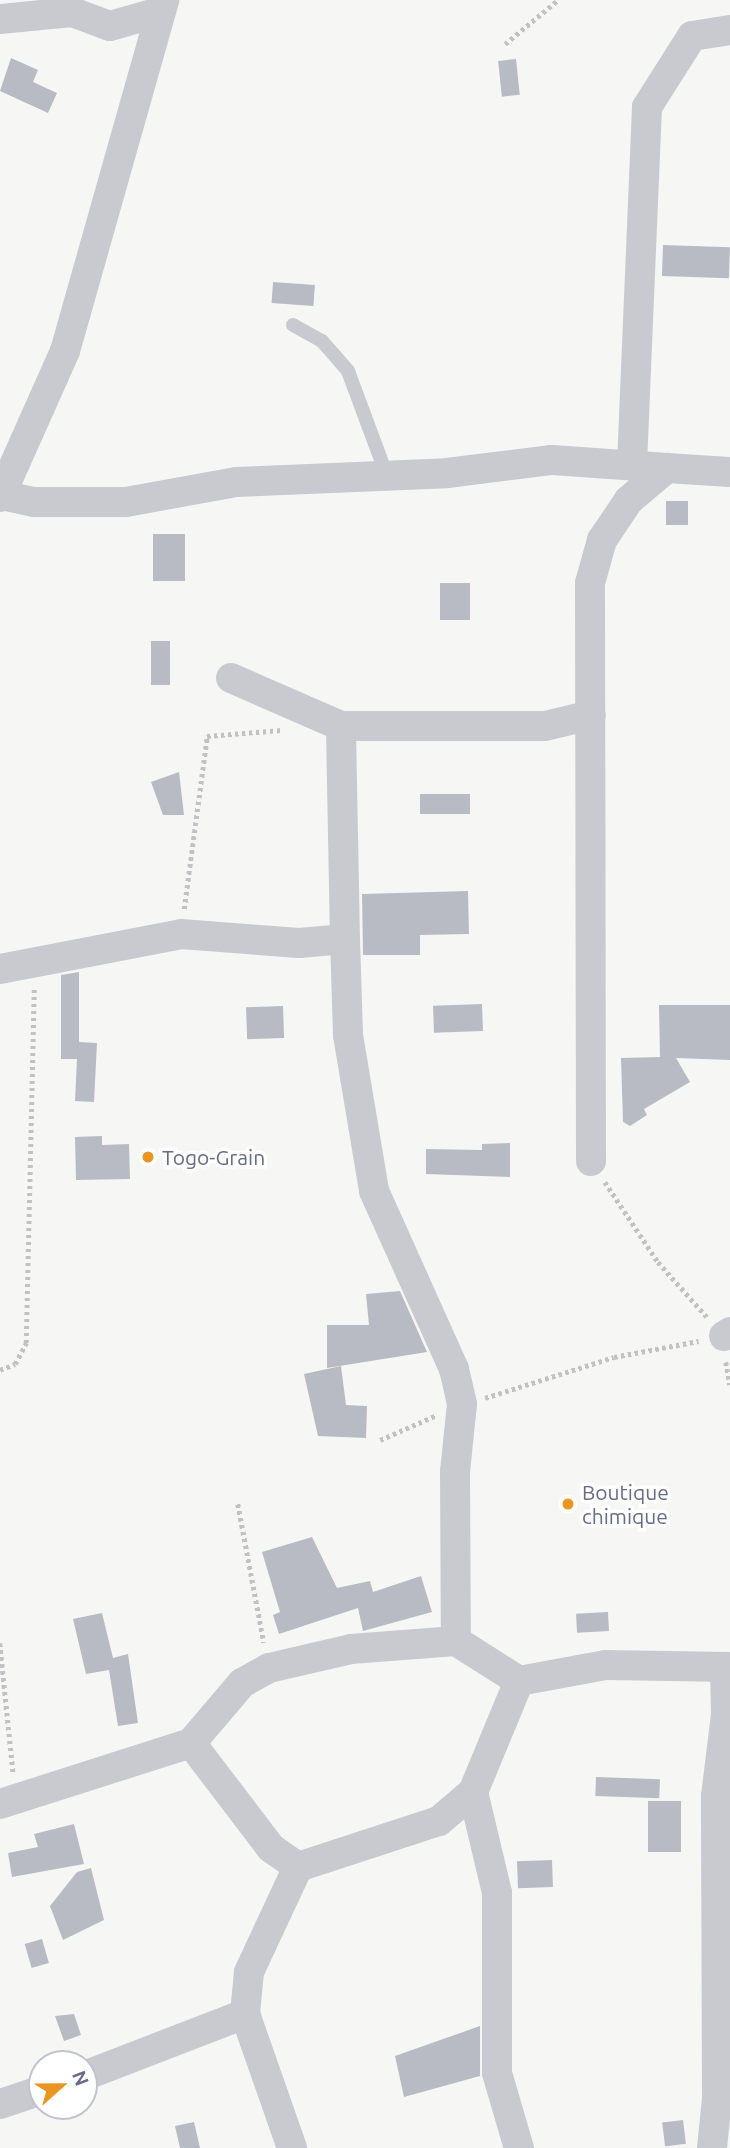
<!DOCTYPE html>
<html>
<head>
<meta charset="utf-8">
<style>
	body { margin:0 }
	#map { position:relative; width:730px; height:2148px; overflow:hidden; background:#f6f7f4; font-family:Ubuntu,sans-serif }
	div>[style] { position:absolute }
	.building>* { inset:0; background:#b8bbc3; transform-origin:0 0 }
	.path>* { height:4.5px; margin-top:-2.25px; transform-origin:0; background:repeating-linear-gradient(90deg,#c2c2c5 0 3.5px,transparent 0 7px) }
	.service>* { height:14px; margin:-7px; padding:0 7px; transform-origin:7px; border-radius:7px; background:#c9cacf }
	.minor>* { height:30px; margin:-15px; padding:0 15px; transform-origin:15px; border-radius:15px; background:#c9cacf }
	.dots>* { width:19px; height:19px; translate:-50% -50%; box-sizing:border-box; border:4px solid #fff; border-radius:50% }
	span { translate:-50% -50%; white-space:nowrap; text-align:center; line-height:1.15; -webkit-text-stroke:7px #fff; paint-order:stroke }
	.poi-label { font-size:21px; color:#656c86 }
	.left { translate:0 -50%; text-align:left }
	.north { position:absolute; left:28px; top:2050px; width:70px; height:70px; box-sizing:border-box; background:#fff; border:2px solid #c1c4cf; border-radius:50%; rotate:69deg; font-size:19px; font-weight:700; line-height:28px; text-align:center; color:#656c86 }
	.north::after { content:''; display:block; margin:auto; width:24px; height:32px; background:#ea9521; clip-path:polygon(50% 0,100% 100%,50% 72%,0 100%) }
</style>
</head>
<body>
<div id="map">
	<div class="building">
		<i style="clip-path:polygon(11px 58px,38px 70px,33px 82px,57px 93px,48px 113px,0 91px)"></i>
		<i style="left:516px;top:59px;width:36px;height:18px;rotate:84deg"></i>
		<i style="left:663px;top:245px;width:67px;height:31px;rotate:2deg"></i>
		<i style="left:273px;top:282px;width:42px;height:21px;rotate:4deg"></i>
		<i style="left:666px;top:501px;width:22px;height:24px"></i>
		<i style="left:153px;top:534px;width:32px;height:47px"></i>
		<i style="left:470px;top:583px;width:37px;height:30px;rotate:90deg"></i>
		<i style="left:151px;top:641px;width:19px;height:44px"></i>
		<i style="clip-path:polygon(179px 772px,184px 815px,163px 815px,151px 782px)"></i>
		<i style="left:420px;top:794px;width:50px;height:20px"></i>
		<i style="clip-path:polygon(468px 891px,469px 934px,420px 935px,420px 955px,363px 955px,362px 894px)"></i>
		<i style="clip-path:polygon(79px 972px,79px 1042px,97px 1043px,94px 1102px,75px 1101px,77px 1059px,61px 1059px,61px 975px)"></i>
		<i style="left:482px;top:1004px;width:27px;height:49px;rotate:88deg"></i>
		<i style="clip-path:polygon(659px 1005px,730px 1005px,730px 1060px,676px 1058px,690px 1082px,644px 1109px,647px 1115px,630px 1126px,623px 1122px,621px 1058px,660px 1057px)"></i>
		<i style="left:283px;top:1006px;width:32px;height:37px;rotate:88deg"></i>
		<i style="clip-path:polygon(102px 1136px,102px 1145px,129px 1144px,130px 1179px,76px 1180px,75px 1137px)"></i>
		<i style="clip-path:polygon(510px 1143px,510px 1177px,426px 1174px,426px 1149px,482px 1150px,482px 1144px)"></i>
		<i style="clip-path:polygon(400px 1291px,427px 1352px,327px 1368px,327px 1325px,369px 1325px,366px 1294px)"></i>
		<i style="clip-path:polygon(341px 1366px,346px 1405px,367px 1406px,366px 1438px,318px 1436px,304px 1374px)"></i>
		<i style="clip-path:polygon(312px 1537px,337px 1588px,370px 1581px,373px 1592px,421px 1576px,432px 1612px,363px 1631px,358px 1608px,279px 1634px,273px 1615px,280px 1612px,262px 1552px)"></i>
		<i style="left:608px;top:1612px;width:19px;height:32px;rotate:87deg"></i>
		<i style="clip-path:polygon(102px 1613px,113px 1658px,128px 1654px,138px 1723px,118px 1726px,109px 1670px,86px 1674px,73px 1619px)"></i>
		<i style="left:596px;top:1777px;width:64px;height:19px;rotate:2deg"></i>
		<i style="left:648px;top:1801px;width:33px;height:51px"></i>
		<i style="clip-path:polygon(74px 1824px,84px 1864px,12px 1877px,8px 1853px,38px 1847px,34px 1834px)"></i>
		<i style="left:552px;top:1860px;width:27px;height:35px;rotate:88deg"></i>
		<i style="clip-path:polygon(91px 1868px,104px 1920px,63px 1940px,50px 1906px,77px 1872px)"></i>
		<i style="left:42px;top:1939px;width:25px;height:18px;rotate:74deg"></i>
		<i style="clip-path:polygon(74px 2014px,81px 2035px,64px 2041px,55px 2016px)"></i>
		<i style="clip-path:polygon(480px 2026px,480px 2076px,404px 2097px,395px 2056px)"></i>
		<i style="left:683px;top:2120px;width:24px;height:21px;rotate:83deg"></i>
		<i style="clip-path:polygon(194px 2122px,200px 2148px,180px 2148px,175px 2126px)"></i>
	</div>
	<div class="path">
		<i style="left:505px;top:44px;width:69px;rotate:-39.7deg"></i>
		<i style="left:184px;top:909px;width:175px;rotate:-82.4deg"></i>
		<i style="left:207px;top:736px;width:75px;rotate:-4.6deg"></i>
		<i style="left:605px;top:1182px;width:96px;rotate:56.5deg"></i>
		<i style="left:658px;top:1262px;width:74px;rotate:48.3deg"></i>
		<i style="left:726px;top:1362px;width:23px;rotate:80deg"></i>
		<i style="left:0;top:1370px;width:16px;rotate:-22deg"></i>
		<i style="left:15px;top:1364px;width:24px;rotate:-62deg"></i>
		<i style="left:26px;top:1343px;width:354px;rotate:-88.7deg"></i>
		<i style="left:485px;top:1398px;width:135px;rotate:-17.6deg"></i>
		<i style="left:614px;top:1357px;width:86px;rotate:-10.7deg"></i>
		<i style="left:380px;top:1440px;width:62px;rotate:-23.7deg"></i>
		<i style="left:238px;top:1504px;width:141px;rotate:79.4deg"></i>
		<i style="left:0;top:1643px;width:130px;rotate:84.2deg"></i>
	</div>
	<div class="service">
		<i style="left:293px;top:325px;width:33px;rotate:29deg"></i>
		<i style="left:322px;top:341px;width:40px;rotate:49deg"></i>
		<i style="left:348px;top:371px;width:112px;rotate:69.6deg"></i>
	</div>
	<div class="minor">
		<i style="left:0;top:19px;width:72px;rotate:-5.6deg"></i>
		<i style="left:72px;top:12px;width:40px;rotate:20.2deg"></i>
		<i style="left:110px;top:26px;width:51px;rotate:-15.9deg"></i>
		<i style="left:632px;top:465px;width:358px;rotate:-87.6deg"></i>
		<i style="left:647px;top:107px;width:84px;rotate:-57.6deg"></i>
		<i style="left:692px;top:36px;width:38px;rotate:-9deg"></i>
		<i style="left:1px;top:495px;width:34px;rotate:12deg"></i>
		<i style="left:34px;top:502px;width:92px"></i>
		<i style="left:126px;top:502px;width:112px;rotate:-10.3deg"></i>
		<i style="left:236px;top:482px;width:211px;rotate:-2.4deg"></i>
		<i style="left:447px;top:473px;width:106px;rotate:-7.1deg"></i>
		<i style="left:552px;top:460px;width:115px;rotate:4deg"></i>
		<i style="left:0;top:497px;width:160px;rotate:-66deg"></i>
		<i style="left:65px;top:351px;width:365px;rotate:-74.2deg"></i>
		<i style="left:231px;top:678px;width:120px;rotate:23.6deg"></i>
		<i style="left:341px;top:726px;width:204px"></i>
		<i style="left:545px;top:726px;width:47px;rotate:-13.4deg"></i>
		<i style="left:345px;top:939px;width:96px;rotate:88.2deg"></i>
		<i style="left:348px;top:1035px;width:158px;rotate:80.5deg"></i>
		<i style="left:374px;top:1191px;width:195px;rotate:65.8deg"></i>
		<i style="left:454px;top:1369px;width:36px;rotate:77deg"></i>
		<i style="left:462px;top:1404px;width:68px;rotate:95.9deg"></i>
		<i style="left:455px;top:1472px;width:169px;rotate:89.7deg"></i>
		<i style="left:0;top:969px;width:184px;rotate:-10.9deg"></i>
		<i style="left:181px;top:934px;width:118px;rotate:4.4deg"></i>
		<i style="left:299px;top:943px;width:46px;rotate:-5deg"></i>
		<i style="left:345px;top:939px;width:213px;rotate:-91.1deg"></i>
		<i style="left:591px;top:1161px;width:578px;rotate:-90.1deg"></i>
		<i style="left:590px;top:583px;width:45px;rotate:-74.4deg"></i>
		<i style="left:602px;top:540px;width:48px;rotate:-56deg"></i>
		<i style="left:629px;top:500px;width:50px;rotate:-40.1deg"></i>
		<i style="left:667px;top:468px;width:63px;rotate:3.6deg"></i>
		<i style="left:724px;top:1336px;width:7px;rotate:-34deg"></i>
		<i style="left:191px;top:1743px;width:79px;rotate:-49.6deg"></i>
		<i style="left:242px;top:1683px;width:31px;rotate:-29deg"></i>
		<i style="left:269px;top:1668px;width:84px;rotate:-13deg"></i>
		<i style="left:351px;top:1649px;width:105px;rotate:-4.4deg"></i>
		<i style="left:456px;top:1641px;width:75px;rotate:32.4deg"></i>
		<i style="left:473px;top:1792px;width:104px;rotate:76.6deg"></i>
		<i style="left:497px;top:1893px;width:180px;rotate:90deg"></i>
		<i style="left:497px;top:2073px;width:78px;rotate:73.7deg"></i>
		<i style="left:0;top:1804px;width:201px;rotate:-17.7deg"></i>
		<i style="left:191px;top:1743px;width:132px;rotate:52.7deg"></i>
		<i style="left:271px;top:1848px;width:33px;rotate:35deg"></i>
		<i style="left:84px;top:2076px;width:173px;rotate:-21.1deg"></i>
		<i style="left:0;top:2104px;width:44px;rotate:-18.4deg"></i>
		<i style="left:292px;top:2148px;width:142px;rotate:-109.3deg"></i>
		<i style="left:245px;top:2014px;width:42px;rotate:-84.6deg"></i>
		<i style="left:249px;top:1972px;width:116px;rotate:-65deg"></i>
		<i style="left:298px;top:1867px;width:148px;rotate:-18.1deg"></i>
		<i style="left:439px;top:1821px;width:45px;rotate:-40.5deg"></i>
		<i style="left:473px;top:1792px;width:120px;rotate:-67.5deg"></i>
		<i style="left:519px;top:1681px;width:88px;rotate:-10.4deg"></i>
		<i style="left:606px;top:1665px;width:124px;rotate:0.9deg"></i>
		<i style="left:712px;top:2148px;width:49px;rotate:-84.2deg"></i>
		<i style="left:717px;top:2099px;width:303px;rotate:-90.2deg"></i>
		<i style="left:716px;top:1796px;width:82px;rotate:-83deg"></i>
		<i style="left:726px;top:1715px;width:48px;rotate:-91.2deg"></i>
	</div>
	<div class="dots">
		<i style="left:148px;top:1157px;background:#ea9521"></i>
		<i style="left:568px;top:1504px;background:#ea9521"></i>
	</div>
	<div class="poi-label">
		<span class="left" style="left:162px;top:1157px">Togo-Grain</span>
		<span class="left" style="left:582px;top:1504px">Boutique<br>chimique</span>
	</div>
	<div class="north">N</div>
</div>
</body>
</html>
